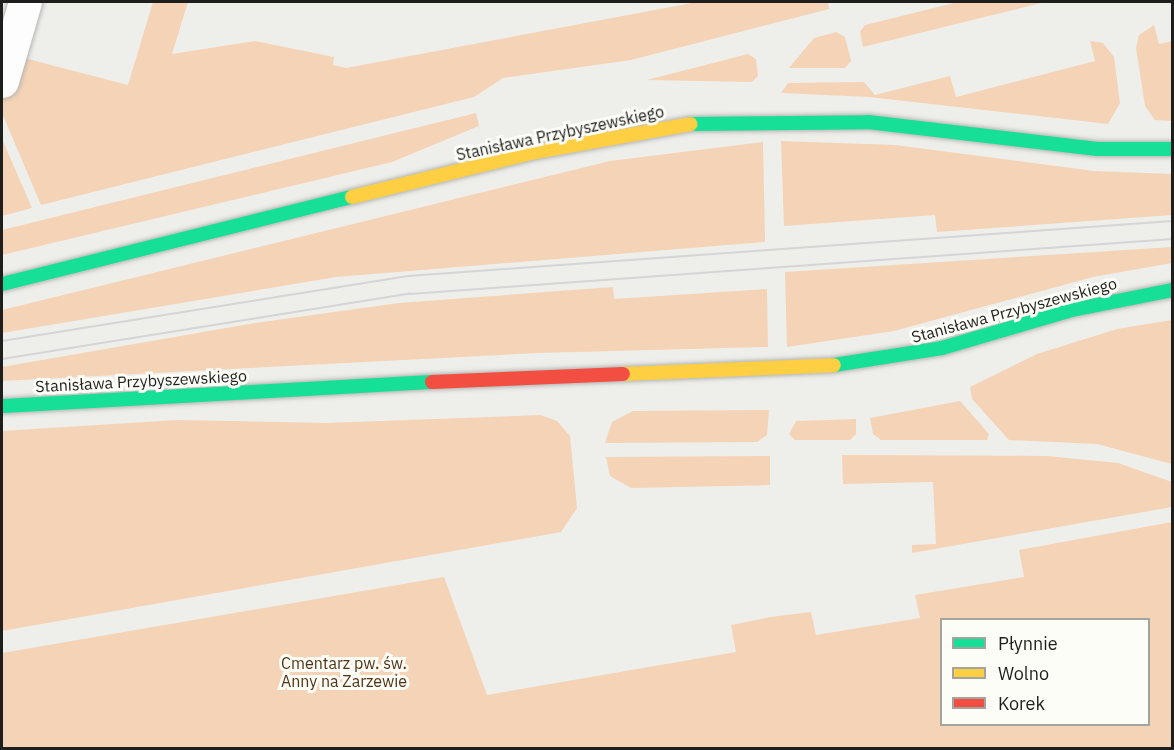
<!DOCTYPE html>
<html>
<head>
<meta charset="utf-8">
<style>
	body { margin:0 }
	#map { position:relative; width:1174px; height:750px; overflow:hidden; background:#eeefeb; font-family:"IBM Plex Sans",sans-serif }
	div>[style] { position:absolute }
	.green>* { inset:0; background:#f5d3b6 }
	.roads { filter:drop-shadow(0 0 2px #b5b5b3) drop-shadow(0 0 2px #b5b5b3) }
	.street>* { height:33px; margin:-16.5px; padding:0 16.5px; transform-origin:16.5px; border-radius:16.5px; background:#fcfdfc }
	.fast>* { height:14px; margin:-7px; padding:0 7px; transform-origin:7px; border-radius:7px; background:#16e098 }
	.slow>* { height:14px; margin:-7px; padding:0 7px; transform-origin:7px; border-radius:7px; background:#ffcf43 }
	.jam>* { height:14px; margin:-7px; padding:0 7px; transform-origin:7px; border-radius:7px; background:#f24e42 }
	.tram>* { height:1.5px; margin:-0.75px; padding:0 0.75px; transform-origin:0.75px; border-radius:0.75px; background:#d4d5d4 }
	span { translate:-50% -50%; white-space:nowrap; text-align:center; line-height:1.15; -webkit-text-stroke:6px #fdfdf7; paint-order:stroke }
	.street-label { font-size:16px; color:#1e1e1c }
	.park-label { font-size:16px; color:#523215 }
	.frame { position:absolute; inset:0; border:3px solid #1e1e1c; pointer-events:none }
	.legend { position:absolute; left:940px; top:618px; width:210px; height:108px; box-sizing:border-box; background:#fdfdf7; border:2px solid #a4a49f; margin:0; padding:8px 10px; list-style:none; font-size:18px; color:#1e1e1c }
	.legend li { display:flex; align-items:center; gap:12px; height:30px }
	.legend b { width:30px; border:2px solid #a4a49f }
</style>
</head>
<body>
<div id="map">
	<div class="green">
		<i style="clip-path:polygon(153px 2px,188px 2px,172px 54px,255px 41px,334px 57px,333px 65px,346px 68px,697px 2px,828px 2px,829px 9px,631px 60px,503px 78px,474px 97px,41px 205px,2px 113px,2px 99px,24px 58px,128px 85px)"></i>
		<i style="clip-path:polygon(958px 2px,1045px 2px,863px 47px,860px 32px,865px 25px)"></i>
		<i style="clip-path:polygon(1154px 25px,1159px 44px,1172px 41px,1172px 121px,1155px 120px,1145px 106px,1136px 48px,1139px 35px)"></i>
		<i style="clip-path:polygon(836px 32px,845px 37px,851px 61px,845px 68px,789px 68px,814px 38px)"></i>
		<i style="clip-path:polygon(1090px 41px,1103px 43px,1114px 57px,1120px 103px,1108px 124px,869px 97px,781px 93px,788px 83px,864px 82px,875px 95px,950px 76px,956px 97px,1095px 61px)"></i>
		<i style="clip-path:polygon(748px 54px,756px 59px,758px 76px,752px 82px,647px 80px)"></i>
		<i style="clip-path:polygon(476px 113px,479px 126px,392px 162px,2px 255px,2px 230px)"></i>
		<i style="clip-path:polygon(2px 139px,32px 208px,2px 216px)"></i>
		<i style="clip-path:polygon(781px 141px,895px 145px,1094px 171px,1172px 174px,1172px 215px,937px 232px,935px 215px,784px 226px)"></i>
		<i style="clip-path:polygon(763px 142px,765px 242px,336px 277px,2px 333px,2px 310px,610px 161px)"></i>
		<i style="clip-path:polygon(1172px 247px,1172px 263px,1093px 277px,894px 331px,787px 347px,785px 272px)"></i>
		<i style="clip-path:polygon(613px 287px,614px 299px,767px 289px,768px 347px,538px 353px,2px 381px,2px 367px,255px 323px,399px 303px)"></i>
		<i style="clip-path:polygon(1172px 320px,1172px 464px,1097px 444px,1009px 440px,972px 399px,970px 387px,1037px 354px,1117px 329px)"></i>
		<i style="clip-path:polygon(960px 401px,989px 434px,987px 440px,881px 440px,873px 434px,870px 418px)"></i>
		<i style="clip-path:polygon(769px 410px,767px 435px,757px 442px,605px 443px,612px 422px,633px 411px)"></i>
		<i style="clip-path:polygon(540px 415px,557px 421px,570px 436px,577px 508px,561px 532px,2px 631px,2px 431px,178px 420px,327px 423px)"></i>
		<i style="clip-path:polygon(856px 419px,856px 434px,850px 440px,795px 440px,789px 434px,796px 421px)"></i>
		<i style="clip-path:polygon(842px 455px,1047px 456px,1118px 463px,1172px 482px,1172px 507px,912px 553px,912px 545px,936px 544px,933px 482px,843px 484px)"></i>
		<i style="clip-path:polygon(770px 456px,770px 485px,631px 488px,610px 476px,606px 457px)"></i>
		<i style="clip-path:polygon(evenodd,1172px 522px,1172px 748px,2px 748px,2px 653px,444px 577px,487px 695px,736px 652px,731px 625px,771px 617px,811px 612px,816px 635px,920px 618px,915px 595px,1024px 577px,1019px 550px,1172px 522px,942px 620px,1148px 620px,1148px 724px,942px 724px,942px 620px)"></i>
	</div>
	<div class="roads">
		<div class="street">
			<i style="left:2px;top:81px;width:82px;rotate:-73.8deg"></i>
		</div>
		<div class="fast">
			<i style="left:691px;top:124px;width:177px;rotate:-0.6deg"></i>
			<i style="left:868px;top:122px;width:231px;rotate:6.7deg"></i>
			<i style="left:1097px;top:149px;width:75px"></i>
			<i style="left:2px;top:284px;width:361px;rotate:-14deg"></i>
			<i style="left:834px;top:365px;width:109px;rotate:-8.9deg"></i>
			<i style="left:942px;top:348px;width:135px;rotate:-16.3deg"></i>
			<i style="left:1072px;top:310px;width:102px;rotate:-11.3deg"></i>
			<i style="left:2px;top:406px;width:431px;rotate:-3.2deg"></i>
		</div>
		<div class="slow">
			<i style="left:352px;top:197px;width:188px;rotate:-13.8deg"></i>
			<i style="left:535px;top:152px;width:158px;rotate:-10.2deg"></i>
			<i style="left:623px;top:374px;width:211px;rotate:-2.4deg"></i>
		</div>
		<div class="jam">
			<i style="left:432px;top:382px;width:191px;rotate:-2.4deg"></i>
		</div>
	</div>
	<div class="tram">
		<i style="left:2px;top:341px;width:411px;rotate:-9.1deg"></i>
		<i style="left:408px;top:276px;width:766px;rotate:-4.12deg"></i>
		<i style="left:2px;top:359px;width:413px;rotate:-9.1deg"></i>
		<i style="left:410px;top:294px;width:764px;rotate:-4.13deg"></i>
	</div>
	<div class="street-label">
		<span style="left:560px;top:133px;rotate:-12deg">Stanisława Przybyszewskiego</span>
		<span style="left:1014px;top:310px;rotate:-15deg">Stanisława Przybyszewskiego</span>
		<span style="left:141px;top:381px;rotate:-3deg">Stanisława Przybyszewskiego</span>
	</div>
	<div class="park-label">
		<span style="left:344px;top:672px">Cmentarz pw. św.<br>Anny na Zarzewie</span>
	</div>
	<div class="frame"></div>
	<ul class="legend">
	<li><b style="height:8px;background:#16e098"></b>Płynnie</li>
	<li><b style="height:8px;background:#ffcf43"></b>Wolno</li>
	<li><b style="height:8px;background:#f24e42"></b>Korek</li>
	</ul>
</div>
</body>
</html>
